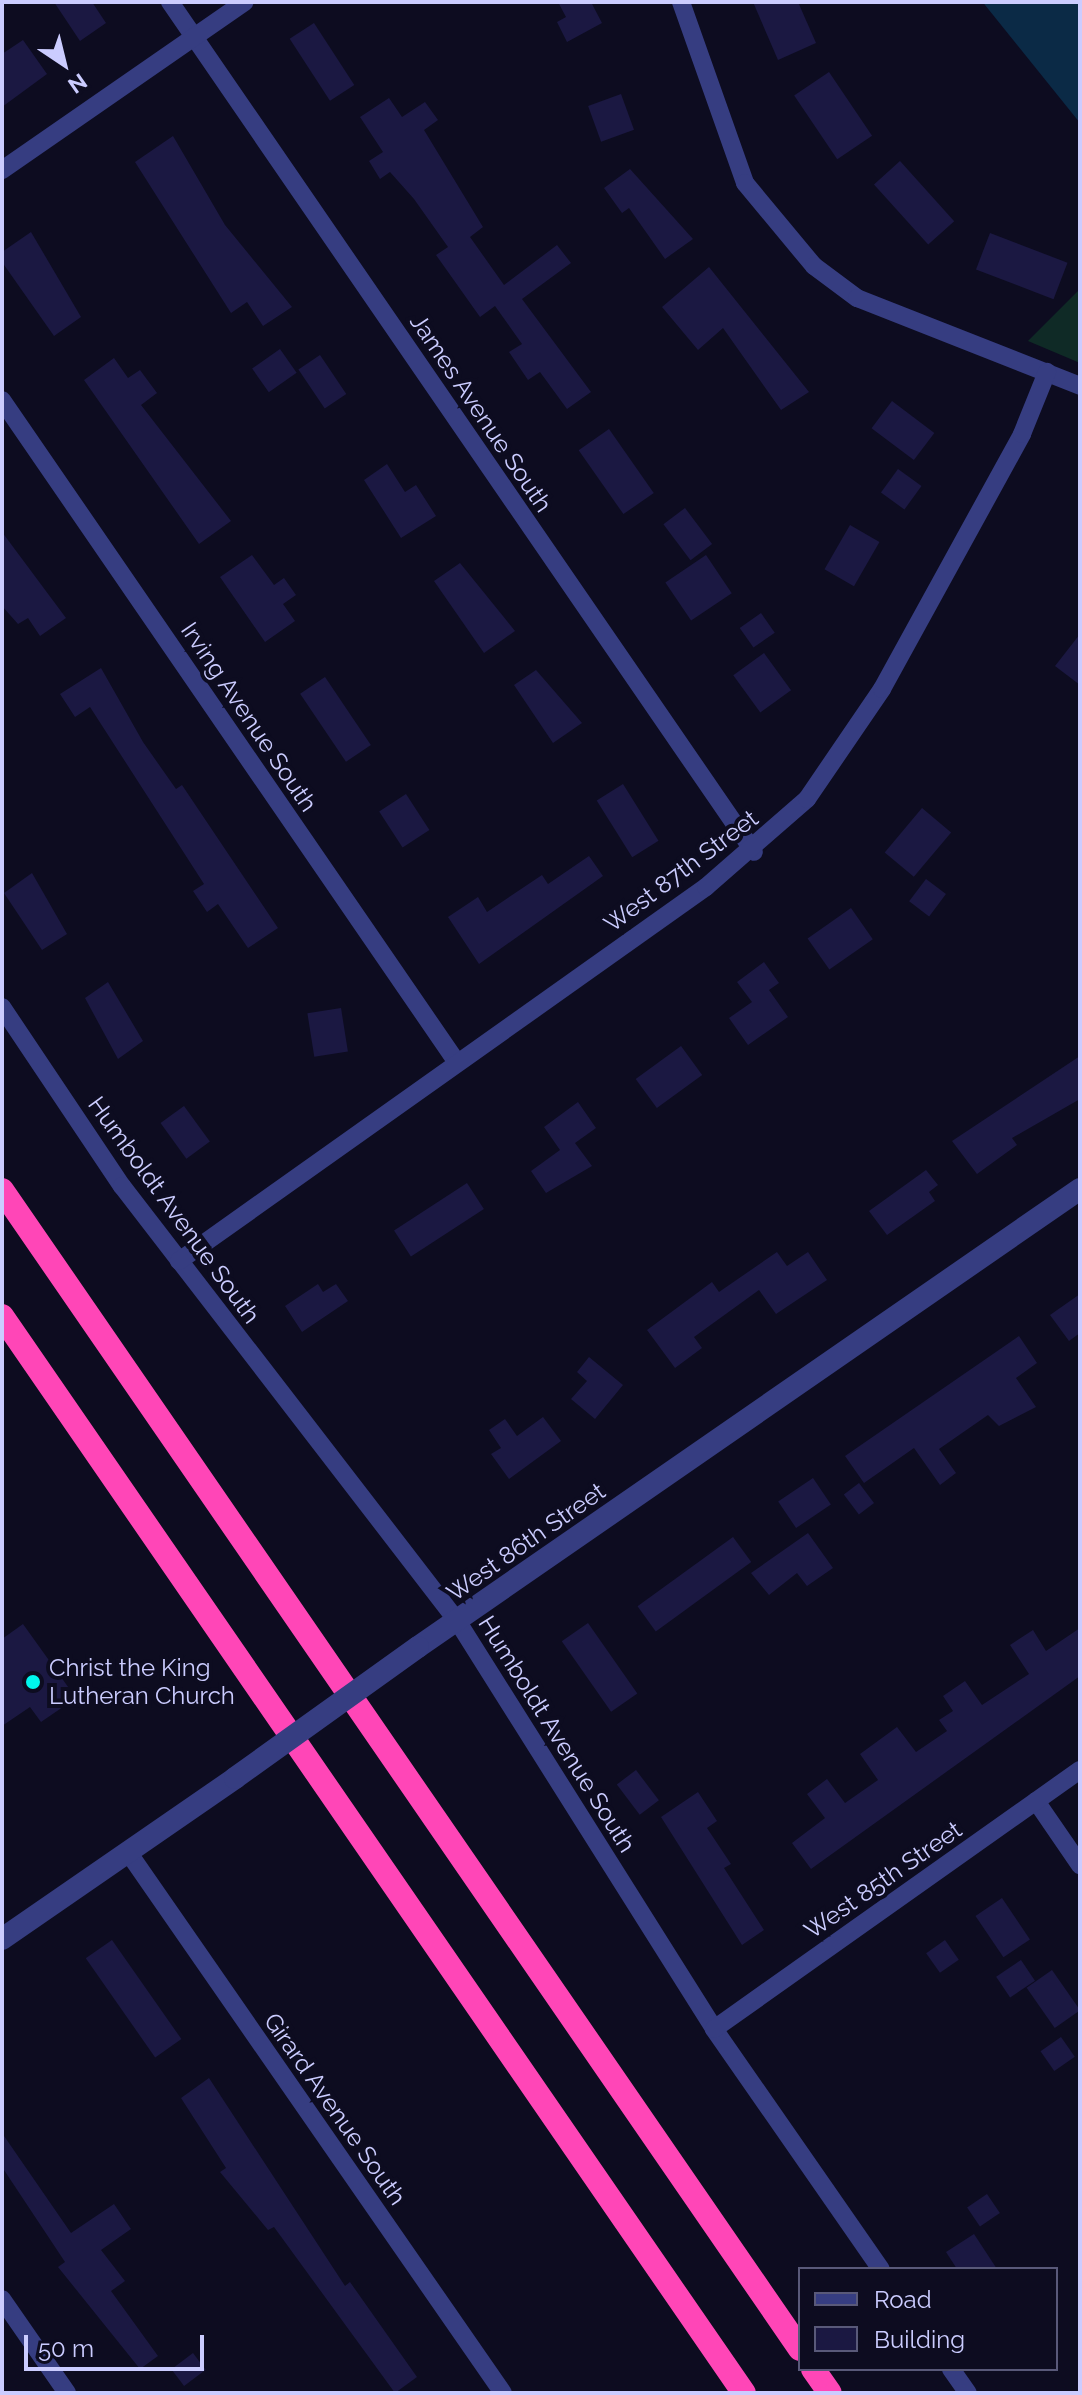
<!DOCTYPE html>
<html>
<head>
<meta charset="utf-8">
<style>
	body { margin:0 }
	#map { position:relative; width:1082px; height:2395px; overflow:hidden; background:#0d0c20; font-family:Raleway,sans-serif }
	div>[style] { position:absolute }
	.green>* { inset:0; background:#0f2a26 }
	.water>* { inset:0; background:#0b2a46 }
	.building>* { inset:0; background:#1b1842; transform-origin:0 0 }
	.minor>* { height:18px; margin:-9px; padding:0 9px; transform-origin:9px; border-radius:9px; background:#363d81 }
	.tertiary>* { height:22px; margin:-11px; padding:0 11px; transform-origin:11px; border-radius:11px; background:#363d81 }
	.motorway>* { height:24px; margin:-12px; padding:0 12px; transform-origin:12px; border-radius:12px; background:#ff46b7 }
	.tertiary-bridge>* { height:22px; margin:-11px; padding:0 11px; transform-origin:11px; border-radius:11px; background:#363d81 }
	.dots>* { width:22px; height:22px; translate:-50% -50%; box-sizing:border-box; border:4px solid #0d0c20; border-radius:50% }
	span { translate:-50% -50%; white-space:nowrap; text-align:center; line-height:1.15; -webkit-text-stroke:8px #0d0c20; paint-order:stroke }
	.street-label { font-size:24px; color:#cbccff }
	.poi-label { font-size:24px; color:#cbccff }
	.left { translate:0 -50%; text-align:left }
	.frame { position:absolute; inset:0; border:4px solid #cbccff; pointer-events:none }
	.legend { position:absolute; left:798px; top:2267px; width:260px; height:104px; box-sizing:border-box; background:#0d0c20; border:2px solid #595979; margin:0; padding:10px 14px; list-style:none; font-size:24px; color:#cbccff }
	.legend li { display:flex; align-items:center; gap:16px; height:40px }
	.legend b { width:40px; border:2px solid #595979 }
	.north { position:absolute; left:24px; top:24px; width:80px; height:80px; -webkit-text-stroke:6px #0d0c20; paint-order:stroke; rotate:145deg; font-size:22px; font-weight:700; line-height:32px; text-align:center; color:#cbccff }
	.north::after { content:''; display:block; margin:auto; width:28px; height:36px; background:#cbccff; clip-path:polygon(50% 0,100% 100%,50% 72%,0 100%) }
	.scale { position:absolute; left:24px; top:2335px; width:180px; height:36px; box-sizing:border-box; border:4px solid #cbccff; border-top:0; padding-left:10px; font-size:24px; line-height:28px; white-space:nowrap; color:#cbccff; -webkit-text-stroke:6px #0d0c20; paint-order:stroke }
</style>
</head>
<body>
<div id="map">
	<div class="green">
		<i style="clip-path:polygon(1080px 289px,1080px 363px,1028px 341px)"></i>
	</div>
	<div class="water">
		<i style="clip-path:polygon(983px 2px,1080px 2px,1080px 123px,985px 5px)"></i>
	</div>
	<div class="building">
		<i style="clip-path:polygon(54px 2px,92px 2px,106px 23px,80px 41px)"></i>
		<i style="clip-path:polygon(558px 2px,591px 2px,602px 23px,567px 42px,557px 22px,566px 17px)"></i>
		<i style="clip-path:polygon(753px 2px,798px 2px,816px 43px,778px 60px)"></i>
		<i style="left:314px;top:23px;width:74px;height:29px;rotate:57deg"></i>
		<i style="clip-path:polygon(23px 40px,47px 74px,2px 107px,2px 54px)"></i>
		<i style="left:829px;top:72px;width:77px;height:42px;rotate:56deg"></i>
		<i style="left:621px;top:94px;width:38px;height:35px;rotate:70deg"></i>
		<i style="clip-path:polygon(389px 98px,402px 117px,425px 102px,438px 120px,424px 130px,483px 227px,470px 237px,504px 285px,557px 245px,571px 263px,522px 299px,591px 392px,567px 409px,540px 372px,528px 380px,509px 352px,522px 344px,495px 306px,480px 317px,436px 255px,448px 247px,414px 199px,390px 172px,380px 179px,369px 161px,383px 152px,360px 117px)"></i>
		<i style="clip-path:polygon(173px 136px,225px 225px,292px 307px,263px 326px,247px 302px,231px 313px,135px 162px)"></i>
		<i style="left:900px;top:161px;width:81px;height:35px;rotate:48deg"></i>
		<i style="clip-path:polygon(630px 169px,693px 239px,665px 259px,629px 208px,622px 213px,604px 188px)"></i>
		<i style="clip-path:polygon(31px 232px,81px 317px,54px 336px,2px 262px,2px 252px)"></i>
		<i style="left:990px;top:233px;width:83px;height:39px;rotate:21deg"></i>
		<i style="clip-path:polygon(709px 267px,809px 392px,781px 410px,723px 328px,698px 350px,662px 307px)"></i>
		<i style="left:280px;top:349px;width:29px;height:34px;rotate:55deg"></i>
		<i style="left:320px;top:355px;width:47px;height:26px;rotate:56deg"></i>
		<i style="clip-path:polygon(114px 358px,128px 378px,140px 370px,157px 393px,141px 405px,231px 521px,199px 544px,84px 380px)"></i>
		<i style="left:892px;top:401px;width:53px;height:34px;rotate:37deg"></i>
		<i style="left:609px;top:429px;width:78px;height:37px;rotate:55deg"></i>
		<i style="clip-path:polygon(387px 464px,405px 492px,416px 485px,436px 516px,401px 538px,364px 480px)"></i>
		<i style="left:898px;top:469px;width:29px;height:29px;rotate:36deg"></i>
		<i style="left:685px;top:508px;width:45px;height:27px;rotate:53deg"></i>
		<i style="left:850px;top:525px;width:34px;height:51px;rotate:30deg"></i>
		<i style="clip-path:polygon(2px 532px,66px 618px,40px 636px,28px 618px,18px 624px,2px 606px)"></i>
		<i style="clip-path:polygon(252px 555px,274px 585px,284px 578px,296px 595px,283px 604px,295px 621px,265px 642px,220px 577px)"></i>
		<i style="left:706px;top:555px;width:46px;height:49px;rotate:56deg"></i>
		<i style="clip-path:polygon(460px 563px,515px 631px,484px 653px,434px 581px)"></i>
		<i style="left:761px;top:613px;width:24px;height:26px;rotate:55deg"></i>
		<i style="clip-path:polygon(1080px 634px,1080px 685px,1055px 666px)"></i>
		<i style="left:764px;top:653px;width:46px;height:38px;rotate:54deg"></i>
		<i style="clip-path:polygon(101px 668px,143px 742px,176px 789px,182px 785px,278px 928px,248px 948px,218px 904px,207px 912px,193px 891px,204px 884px,90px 707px,75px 717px,60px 694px)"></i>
		<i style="clip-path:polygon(536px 670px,582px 723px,553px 743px,514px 685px)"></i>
		<i style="left:325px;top:677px;width:82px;height:30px;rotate:56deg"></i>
		<i style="left:623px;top:784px;width:67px;height:31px;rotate:58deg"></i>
		<i style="left:406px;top:794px;width:43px;height:32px;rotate:57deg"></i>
		<i style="left:922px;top:808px;width:38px;height:58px;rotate:40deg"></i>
		<i style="clip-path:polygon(589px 856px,603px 876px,479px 964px,448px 917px,478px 897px,487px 912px,542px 875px,548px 884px)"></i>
		<i style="clip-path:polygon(32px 873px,67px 934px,42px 950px,4px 893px)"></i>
		<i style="left:926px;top:879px;width:25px;height:28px;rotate:37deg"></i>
		<i style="left:851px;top:908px;width:38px;height:53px;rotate:55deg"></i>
		<i style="clip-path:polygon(764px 962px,779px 983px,769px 990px,788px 1017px,748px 1045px,729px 1018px,752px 1002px,737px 982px)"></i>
		<i style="clip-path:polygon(108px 982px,143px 1041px,118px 1059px,85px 998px)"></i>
		<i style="left:341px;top:1008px;width:44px;height:34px;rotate:81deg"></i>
		<i style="left:681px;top:1046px;width:36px;height:56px;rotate:54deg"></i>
		<i style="clip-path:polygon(1080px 1056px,1080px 1099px,1012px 1138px,1017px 1145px,977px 1174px,952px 1141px)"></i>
		<i style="clip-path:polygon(578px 1102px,596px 1128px,575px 1143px,592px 1166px,546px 1193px,531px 1171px,560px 1150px,544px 1127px)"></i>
		<i style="left:184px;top:1106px;width:44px;height:29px;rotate:54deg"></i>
		<i style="clip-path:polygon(926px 1170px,938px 1185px,929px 1192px,935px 1201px,887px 1235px,869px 1211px)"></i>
		<i style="left:467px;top:1183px;width:31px;height:87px;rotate:57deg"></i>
		<i style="clip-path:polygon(777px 1252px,787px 1266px,808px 1252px,827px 1280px,776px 1314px,759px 1290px,694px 1337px,702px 1348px,675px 1368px,647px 1330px,712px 1282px,719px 1292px)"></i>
		<i style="clip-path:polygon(318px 1284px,323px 1292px,336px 1284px,348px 1301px,302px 1332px,285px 1306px)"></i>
		<i style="clip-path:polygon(1080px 1294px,1080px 1333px,1069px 1341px,1050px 1315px)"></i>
		<i style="clip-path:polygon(1019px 1336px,1037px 1363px,1016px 1378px,1036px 1407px,999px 1426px,988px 1415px,939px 1449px,956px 1473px,940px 1485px,914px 1448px,864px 1483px,845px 1456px)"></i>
		<i style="clip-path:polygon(589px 1357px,623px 1385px,595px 1419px,571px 1399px,587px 1381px,577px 1372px)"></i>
		<i style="clip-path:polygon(543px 1417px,561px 1441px,509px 1479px,491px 1454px,501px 1448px,489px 1430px,505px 1419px,517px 1436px)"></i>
		<i style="left:813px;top:1478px;width:32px;height:42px;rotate:56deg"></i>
		<i style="left:859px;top:1483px;width:25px;height:19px;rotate:53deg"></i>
		<i style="clip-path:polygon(808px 1533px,833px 1568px,807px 1586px,797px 1573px,769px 1595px,751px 1573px)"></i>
		<i style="left:733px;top:1537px;width:31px;height:118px;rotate:54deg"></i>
		<i style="left:588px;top:1623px;width:86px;height:32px;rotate:55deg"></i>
		<i style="clip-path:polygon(23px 1624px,76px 1698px,41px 1722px,30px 1707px,2px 1726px,2px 1639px)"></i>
		<i style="clip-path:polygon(1080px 1628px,1080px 1676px,811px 1869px,792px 1843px,825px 1818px,807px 1794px,827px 1779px,845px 1803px,878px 1780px,860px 1754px,897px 1727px,916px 1752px,947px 1731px,939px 1720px,953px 1711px,943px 1696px,965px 1681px,982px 1705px,1029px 1674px,1010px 1645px,1033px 1630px,1046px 1651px)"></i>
		<i style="left:636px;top:1770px;width:38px;height:24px;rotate:53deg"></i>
		<i style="clip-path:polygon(698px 1792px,717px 1821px,707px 1828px,731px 1864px,724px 1868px,764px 1930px,742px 1945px,661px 1817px)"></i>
		<i style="left:1002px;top:1898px;width:50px;height:32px;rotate:56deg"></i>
		<i style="left:112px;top:1940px;width:121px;height:32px;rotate:55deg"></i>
		<i style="left:945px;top:1940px;width:24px;height:23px;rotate:55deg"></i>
		<i style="left:1021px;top:1960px;width:25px;height:30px;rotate:56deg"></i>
		<i style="left:1052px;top:1970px;width:49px;height:31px;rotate:55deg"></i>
		<i style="left:1061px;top:2037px;width:24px;height:25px;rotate:55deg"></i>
		<i style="clip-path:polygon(209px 2078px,345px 2286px,350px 2282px,417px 2377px,395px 2393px,274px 2227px,268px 2230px,220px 2172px,226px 2168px,181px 2098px)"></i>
		<i style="clip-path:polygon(2px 2133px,71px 2233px,114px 2204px,131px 2229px,101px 2250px,125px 2281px,111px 2291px,158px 2356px,140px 2369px,58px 2267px,65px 2262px,2px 2167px)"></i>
		<i style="left:987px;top:2194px;width:23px;height:24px;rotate:56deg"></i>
		<i style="clip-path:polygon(974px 2234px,997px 2269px,957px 2269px,946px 2252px)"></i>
		<i style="left:193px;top:2353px;width:21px;height:27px;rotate:53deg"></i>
	</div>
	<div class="minor">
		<i style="left:170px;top:2px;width:1031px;rotate:55.51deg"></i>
		<i style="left:681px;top:2px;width:192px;rotate:70.5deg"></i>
		<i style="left:745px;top:183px;width:108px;rotate:50.3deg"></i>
		<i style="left:814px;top:266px;width:54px;rotate:36.7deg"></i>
		<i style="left:857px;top:298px;width:240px;rotate:21.5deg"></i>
		<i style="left:2px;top:170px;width:295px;rotate:-34.7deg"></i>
		<i style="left:2px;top:400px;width:802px;rotate:55.52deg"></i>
		<i style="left:2px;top:1007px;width:216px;rotate:56.2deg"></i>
		<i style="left:122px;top:1186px;width:550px;rotate:52.38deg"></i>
		<i style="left:458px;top:1622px;width:481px;rotate:57.8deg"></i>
		<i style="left:714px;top:2029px;width:292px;rotate:55.2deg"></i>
		<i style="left:179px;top:1261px;width:646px;rotate:-35.36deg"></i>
		<i style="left:706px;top:887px;width:134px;rotate:-41.1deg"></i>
		<i style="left:807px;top:799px;width:133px;rotate:-55.7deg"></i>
		<i style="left:882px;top:689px;width:291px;rotate:-61.2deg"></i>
		<i style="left:1022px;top:434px;width:67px;rotate:-68deg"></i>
		<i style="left:1036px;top:1801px;width:78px;rotate:55.5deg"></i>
		<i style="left:128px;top:1852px;width:658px;rotate:55.27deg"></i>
		<i style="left:714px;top:2029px;width:448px;rotate:-35.3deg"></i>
		<i style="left:2px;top:2299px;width:114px;rotate:55.3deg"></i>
		<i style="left:951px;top:2369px;width:29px;rotate:55deg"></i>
	</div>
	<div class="tertiary">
		<i style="left:418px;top:1647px;width:805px;rotate:-34.68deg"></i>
		<i style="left:2px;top:1939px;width:283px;rotate:-34.6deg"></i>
	</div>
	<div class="motorway">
		<i style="left:2px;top:1190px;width:1407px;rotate:55.45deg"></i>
		<i style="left:2px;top:1316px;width:1308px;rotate:55.44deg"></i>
		<i style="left:813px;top:2369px;width:29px;rotate:55deg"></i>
	</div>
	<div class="tertiary-bridge">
		<i style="left:235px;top:1778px;width:225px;rotate:-35.6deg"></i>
	</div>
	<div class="dots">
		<i style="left:33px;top:1682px;background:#00f6ee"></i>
	</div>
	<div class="street-label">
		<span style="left:481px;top:413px;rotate:56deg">James Avenue South</span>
		<span style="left:249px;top:717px;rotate:56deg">Irving Avenue South</span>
		<span style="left:681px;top:871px;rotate:-37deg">West 87th Street</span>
		<span style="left:174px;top:1210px;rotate:54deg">Humboldt Avenue South</span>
		<span style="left:526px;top:1542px;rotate:-35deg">West 86th Street</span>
		<span style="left:557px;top:1734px;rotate:58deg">Humboldt Avenue South</span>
		<span style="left:883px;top:1880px;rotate:-35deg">West 85th Street</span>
		<span style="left:335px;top:2109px;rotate:55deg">Girard Avenue South</span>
	</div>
	<div class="poi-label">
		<span class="left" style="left:49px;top:1682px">Christ the King<br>Lutheran Church</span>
	</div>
	<div class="frame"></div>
	<ul class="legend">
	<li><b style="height:10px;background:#363d81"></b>Road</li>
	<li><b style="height:22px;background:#1b1842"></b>Building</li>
	</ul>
	<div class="north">N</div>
	<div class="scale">50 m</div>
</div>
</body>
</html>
